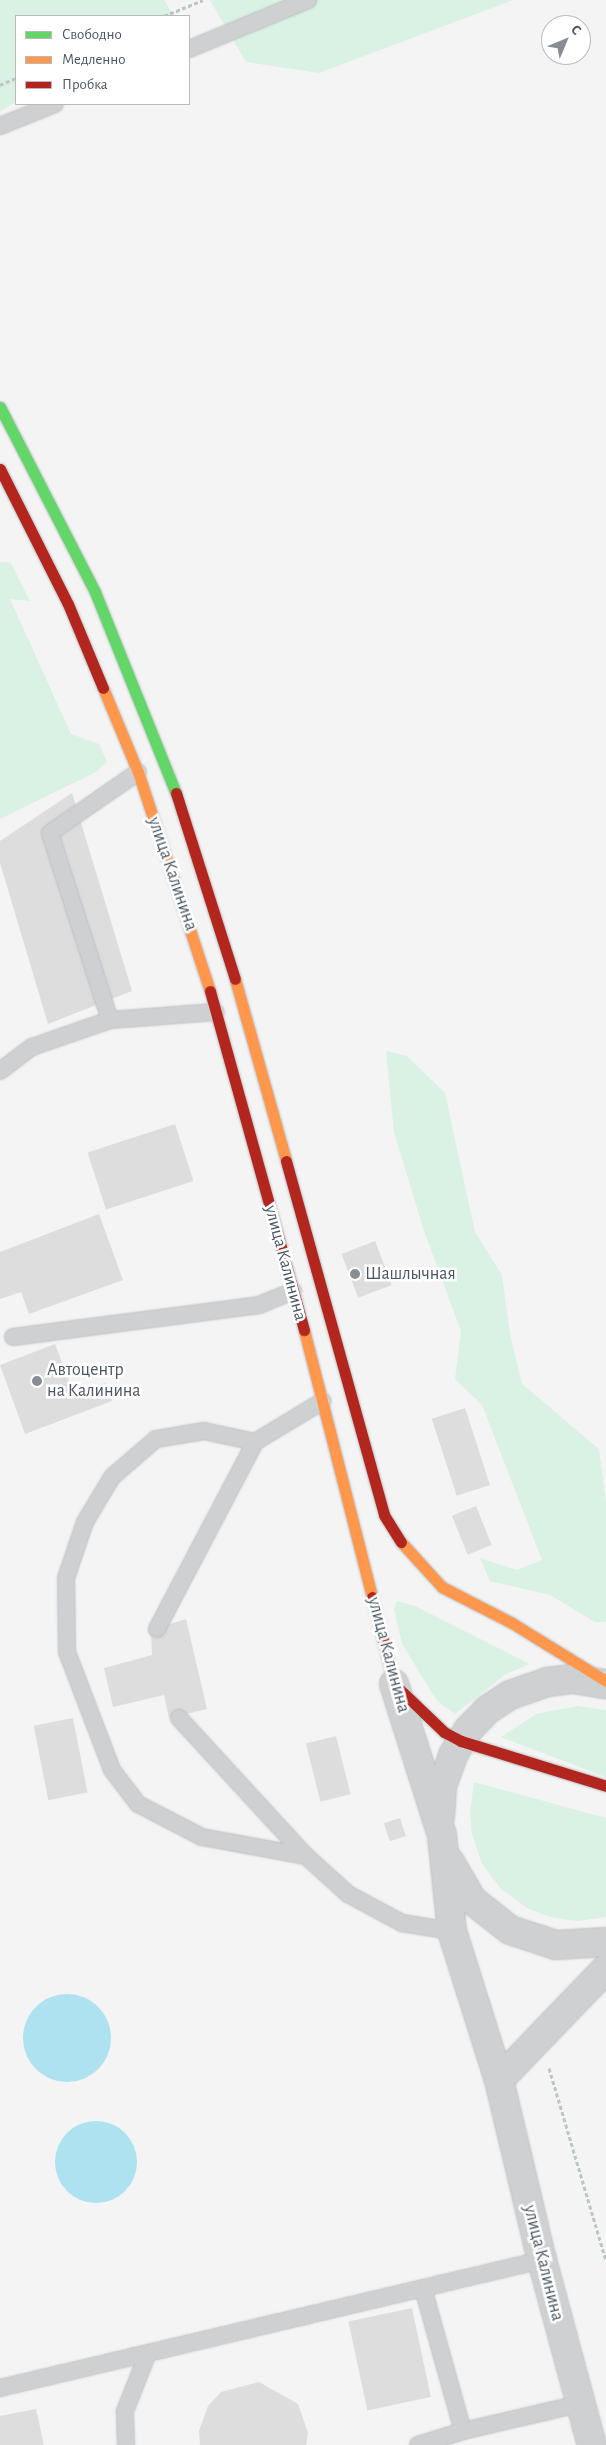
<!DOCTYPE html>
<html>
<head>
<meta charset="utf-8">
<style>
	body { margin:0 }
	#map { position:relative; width:606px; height:2445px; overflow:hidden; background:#f4f4f4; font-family:"Alegreya Sans",sans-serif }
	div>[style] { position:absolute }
	.green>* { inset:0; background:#d9f2e3 }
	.water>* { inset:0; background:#aee2f0 }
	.round { border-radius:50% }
	.building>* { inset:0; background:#ddddde; transform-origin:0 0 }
	.path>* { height:3px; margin-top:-1.5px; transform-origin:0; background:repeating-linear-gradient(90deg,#bcc7c4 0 4px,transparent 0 6.5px) }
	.roads { filter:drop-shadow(0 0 1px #b9bec3) drop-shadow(0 0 1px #b9bec3) }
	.lane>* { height:16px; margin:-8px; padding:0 8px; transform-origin:8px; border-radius:8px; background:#ced0d2 }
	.street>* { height:28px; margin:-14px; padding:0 14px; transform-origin:14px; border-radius:14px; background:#ced0d2 }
	.fast>* { height:11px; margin:-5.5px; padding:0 5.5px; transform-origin:5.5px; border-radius:5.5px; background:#63d668 }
	.slow>* { height:11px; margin:-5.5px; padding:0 5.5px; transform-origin:5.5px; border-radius:5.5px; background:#ff974d }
	.jam>* { height:11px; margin:-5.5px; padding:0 5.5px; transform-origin:5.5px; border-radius:5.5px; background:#b3261e }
	.dots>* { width:14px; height:14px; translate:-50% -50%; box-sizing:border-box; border:2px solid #fff; border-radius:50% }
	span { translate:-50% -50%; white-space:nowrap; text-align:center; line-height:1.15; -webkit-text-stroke:5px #fff; paint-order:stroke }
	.street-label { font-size:18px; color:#4a5661 }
	.poi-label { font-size:18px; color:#4a5661 }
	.left { translate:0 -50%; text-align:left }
	.legend { position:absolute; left:15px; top:15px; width:175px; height:90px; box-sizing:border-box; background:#fff; border:1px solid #b7bbc0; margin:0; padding:6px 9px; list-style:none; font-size:15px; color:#4a5661 }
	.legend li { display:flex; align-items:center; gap:10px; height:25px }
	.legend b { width:25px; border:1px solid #b7bbc0 }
	.north { position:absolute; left:541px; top:15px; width:50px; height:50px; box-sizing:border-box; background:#fff; border:1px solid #b7bbc0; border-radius:50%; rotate:45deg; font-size:14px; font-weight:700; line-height:20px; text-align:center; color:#4a5661 }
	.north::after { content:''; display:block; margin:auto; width:18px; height:22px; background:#868d94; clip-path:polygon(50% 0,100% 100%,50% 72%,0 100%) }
</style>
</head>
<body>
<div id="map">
	<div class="green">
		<i style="clip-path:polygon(0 0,164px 0,174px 16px,16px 16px,16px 102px,0 111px)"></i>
		<i style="clip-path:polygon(210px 0,513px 0,319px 73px,246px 62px)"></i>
		<i style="clip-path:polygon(0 562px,11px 563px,30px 601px,10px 599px,71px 734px,99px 744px,107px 762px,96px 772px,0 819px)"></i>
		<i style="clip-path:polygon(386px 1051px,407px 1056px,445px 1093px,475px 1232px,502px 1275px,510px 1334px,522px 1384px,599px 1449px,606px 1503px,606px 1622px,595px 1622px,550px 1595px,490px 1581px,480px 1558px,517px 1570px,542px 1560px,482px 1405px,455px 1379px,461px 1331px,424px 1231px,394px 1132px)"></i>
		<i style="clip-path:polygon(397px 1601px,415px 1606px,530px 1664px,506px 1674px,455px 1714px,437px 1701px,402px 1644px,394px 1609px)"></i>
		<i style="clip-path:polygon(577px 1706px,606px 1710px,606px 1777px,501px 1737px,536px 1714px)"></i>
		<i style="clip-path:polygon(474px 1782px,606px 1818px,606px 1917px,577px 1921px,550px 1917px,527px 1908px,501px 1889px,482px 1864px,472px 1834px,470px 1814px)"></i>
	</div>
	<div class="water">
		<i class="round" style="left:23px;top:1994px;width:88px;height:88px"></i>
		<i class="round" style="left:55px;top:2121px;width:82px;height:82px"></i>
	</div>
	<div class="building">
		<i style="clip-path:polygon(72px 793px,132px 991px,48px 1024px,0 863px,0 841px)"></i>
		<i style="left:175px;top:1124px;width:60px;height:92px;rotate:72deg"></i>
		<i style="clip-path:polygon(99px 1214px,123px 1280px,29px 1314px,21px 1292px,0 1299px,0 1252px)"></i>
		<i style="left:375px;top:1241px;width:47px;height:36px;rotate:69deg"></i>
		<i style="clip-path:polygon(55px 1344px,74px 1394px,105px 1383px,112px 1401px,25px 1434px,0 1365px)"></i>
		<i style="left:465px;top:1408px;width:81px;height:35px;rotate:72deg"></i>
		<i style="left:476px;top:1506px;width:42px;height:26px;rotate:68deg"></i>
		<i style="clip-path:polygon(186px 1619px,207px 1709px,169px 1718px,164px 1695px,113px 1707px,104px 1668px,152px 1655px,151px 1630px)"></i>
		<i style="left:73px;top:1718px;width:76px;height:40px;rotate:79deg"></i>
		<i style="left:336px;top:1736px;width:60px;height:31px;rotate:76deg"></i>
		<i style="left:400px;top:1818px;width:19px;height:17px;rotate:72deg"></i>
		<i style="left:412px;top:2308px;width:91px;height:65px;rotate:78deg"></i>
		<i style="clip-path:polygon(259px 2382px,298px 2404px,308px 2433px,306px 2445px,200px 2445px,199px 2431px,208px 2406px,221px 2392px)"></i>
		<i style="clip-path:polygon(36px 2409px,44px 2445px,0 2445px,0 2416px)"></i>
	</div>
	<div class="path">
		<i style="left:164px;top:16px;width:42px;rotate:-22.3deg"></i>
		<i style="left:0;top:85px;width:17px;rotate:-24deg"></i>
		<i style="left:549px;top:2068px;width:201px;rotate:73.5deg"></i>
	</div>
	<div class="roads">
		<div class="lane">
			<i style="left:189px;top:49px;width:129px;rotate:-22.4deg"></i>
			<i style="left:0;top:126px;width:59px;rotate:-21.8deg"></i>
			<i style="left:110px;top:1020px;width:196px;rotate:-107.8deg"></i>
			<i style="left:50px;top:833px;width:107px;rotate:-34.7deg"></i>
			<i style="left:0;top:1071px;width:40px;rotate:-37deg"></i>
			<i style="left:32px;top:1047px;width:83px;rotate:-19.1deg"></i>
			<i style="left:110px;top:1020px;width:106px;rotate:-4.3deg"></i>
			<i style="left:13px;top:1337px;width:248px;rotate:-7.4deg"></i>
			<i style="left:259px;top:1305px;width:37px;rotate:-22deg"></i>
			<i style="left:255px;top:1442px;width:52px;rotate:-167.8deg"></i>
			<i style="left:204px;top:1431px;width:49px;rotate:170.5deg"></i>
			<i style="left:156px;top:1439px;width:58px;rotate:139.2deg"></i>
			<i style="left:112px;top:1477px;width:52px;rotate:121deg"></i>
			<i style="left:85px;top:1522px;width:59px;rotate:108.7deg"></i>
			<i style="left:66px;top:1578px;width:74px;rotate:89.2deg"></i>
			<i style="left:67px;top:1652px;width:126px;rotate:69.1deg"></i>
			<i style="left:112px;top:1770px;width:43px;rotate:52.6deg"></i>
			<i style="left:138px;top:1804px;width:72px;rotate:27.3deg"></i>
			<i style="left:202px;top:1837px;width:106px;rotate:10.4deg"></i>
			<i style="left:157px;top:1629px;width:211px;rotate:-62.3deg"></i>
			<i style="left:255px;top:1442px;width:79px;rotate:-31.1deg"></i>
			<i style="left:179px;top:1718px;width:188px;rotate:47.4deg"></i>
			<i style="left:306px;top:1856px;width:57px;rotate:42.1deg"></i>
			<i style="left:348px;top:1894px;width:61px;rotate:28.2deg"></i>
			<i style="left:402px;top:1923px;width:51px;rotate:9.1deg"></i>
			<i style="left:423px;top:2288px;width:148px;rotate:74.4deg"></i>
			<i style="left:463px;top:2431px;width:119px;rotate:-13.1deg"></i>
			<i style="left:0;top:2388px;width:557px;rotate:-13.29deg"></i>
			<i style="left:126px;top:2445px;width:34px;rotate:-92deg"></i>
			<i style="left:125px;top:2411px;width:62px;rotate:-68.4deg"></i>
			<i style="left:418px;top:2445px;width:47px;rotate:-17.3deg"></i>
		</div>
		<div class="street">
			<i style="left:394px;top:1684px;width:158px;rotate:72.4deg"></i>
			<i style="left:442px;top:1835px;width:97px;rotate:84.1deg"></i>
			<i style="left:452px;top:1931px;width:156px;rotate:72.5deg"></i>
			<i style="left:499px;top:2080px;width:185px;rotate:76.6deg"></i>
			<i style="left:542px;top:2260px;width:192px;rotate:74.9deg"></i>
			<i style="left:440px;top:1816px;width:30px;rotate:-86deg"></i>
			<i style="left:442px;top:1786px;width:33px;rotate:-70deg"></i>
			<i style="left:453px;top:1755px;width:29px;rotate:-59deg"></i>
			<i style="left:468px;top:1730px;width:28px;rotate:-46deg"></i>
			<i style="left:487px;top:1710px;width:27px;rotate:-33deg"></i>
			<i style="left:510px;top:1695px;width:39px;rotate:-19deg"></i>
			<i style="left:547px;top:1682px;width:26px;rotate:-7deg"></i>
			<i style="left:573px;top:1679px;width:33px;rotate:9deg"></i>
			<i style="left:450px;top:1862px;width:44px;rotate:59.9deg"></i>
			<i style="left:472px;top:1900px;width:48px;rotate:38.3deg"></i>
			<i style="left:510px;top:1930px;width:48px;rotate:18.1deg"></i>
			<i style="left:556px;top:1945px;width:50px;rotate:-3.4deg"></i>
			<i style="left:499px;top:2080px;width:154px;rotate:-46.1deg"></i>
		</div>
		<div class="fast">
			<i style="left:0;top:407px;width:208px;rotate:62.8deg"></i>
			<i style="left:95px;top:592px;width:217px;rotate:68.1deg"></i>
		</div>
		<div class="slow">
			<i style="left:103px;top:688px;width:91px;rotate:67.4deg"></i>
			<i style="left:138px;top:772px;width:231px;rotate:71.8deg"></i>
			<i style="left:235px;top:979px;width:189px;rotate:74.3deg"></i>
			<i style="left:304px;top:1330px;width:276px;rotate:75.7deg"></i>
			<i style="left:401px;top:1542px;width:61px;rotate:47.7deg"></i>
			<i style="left:442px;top:1587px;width:79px;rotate:27.2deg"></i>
			<i style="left:512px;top:1623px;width:110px;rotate:31.7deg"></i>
		</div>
		<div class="jam">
			<i style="left:0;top:469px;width:151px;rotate:63.3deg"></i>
			<i style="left:68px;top:604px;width:91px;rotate:67.4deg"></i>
			<i style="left:176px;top:793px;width:195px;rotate:72.4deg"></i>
			<i style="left:210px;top:991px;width:352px;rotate:74.5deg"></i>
			<i style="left:286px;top:1161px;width:367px;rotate:74.5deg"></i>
			<i style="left:384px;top:1515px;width:32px;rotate:58deg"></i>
			<i style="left:372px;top:1597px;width:90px;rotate:75.8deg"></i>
			<i style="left:394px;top:1684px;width:69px;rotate:43.8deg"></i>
			<i style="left:444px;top:1732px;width:19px;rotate:28deg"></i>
			<i style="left:461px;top:1741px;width:152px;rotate:17.2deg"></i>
		</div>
	</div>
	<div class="dots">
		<i style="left:355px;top:1274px;background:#868d94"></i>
		<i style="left:37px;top:1381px;background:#868d94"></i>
	</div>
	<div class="street-label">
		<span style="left:172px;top:874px;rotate:71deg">улица Калинина</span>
		<span style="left:285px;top:1263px;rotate:75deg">улица Калинина</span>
		<span style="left:388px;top:1655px;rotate:75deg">улица Калинина</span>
		<span style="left:543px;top:2263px;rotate:76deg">улица Калинина</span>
	</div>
	<div class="poi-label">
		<span class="left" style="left:365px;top:1274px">Шашлычная</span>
		<span class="left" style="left:47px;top:1381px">Автоцентр<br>на Калинина</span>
	</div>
	<ul class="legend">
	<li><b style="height:6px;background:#63d668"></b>Свободно</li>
	<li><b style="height:6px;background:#ff974d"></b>Медленно</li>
	<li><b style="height:6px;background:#b3261e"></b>Пробка</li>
	</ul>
	<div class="north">С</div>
</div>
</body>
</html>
